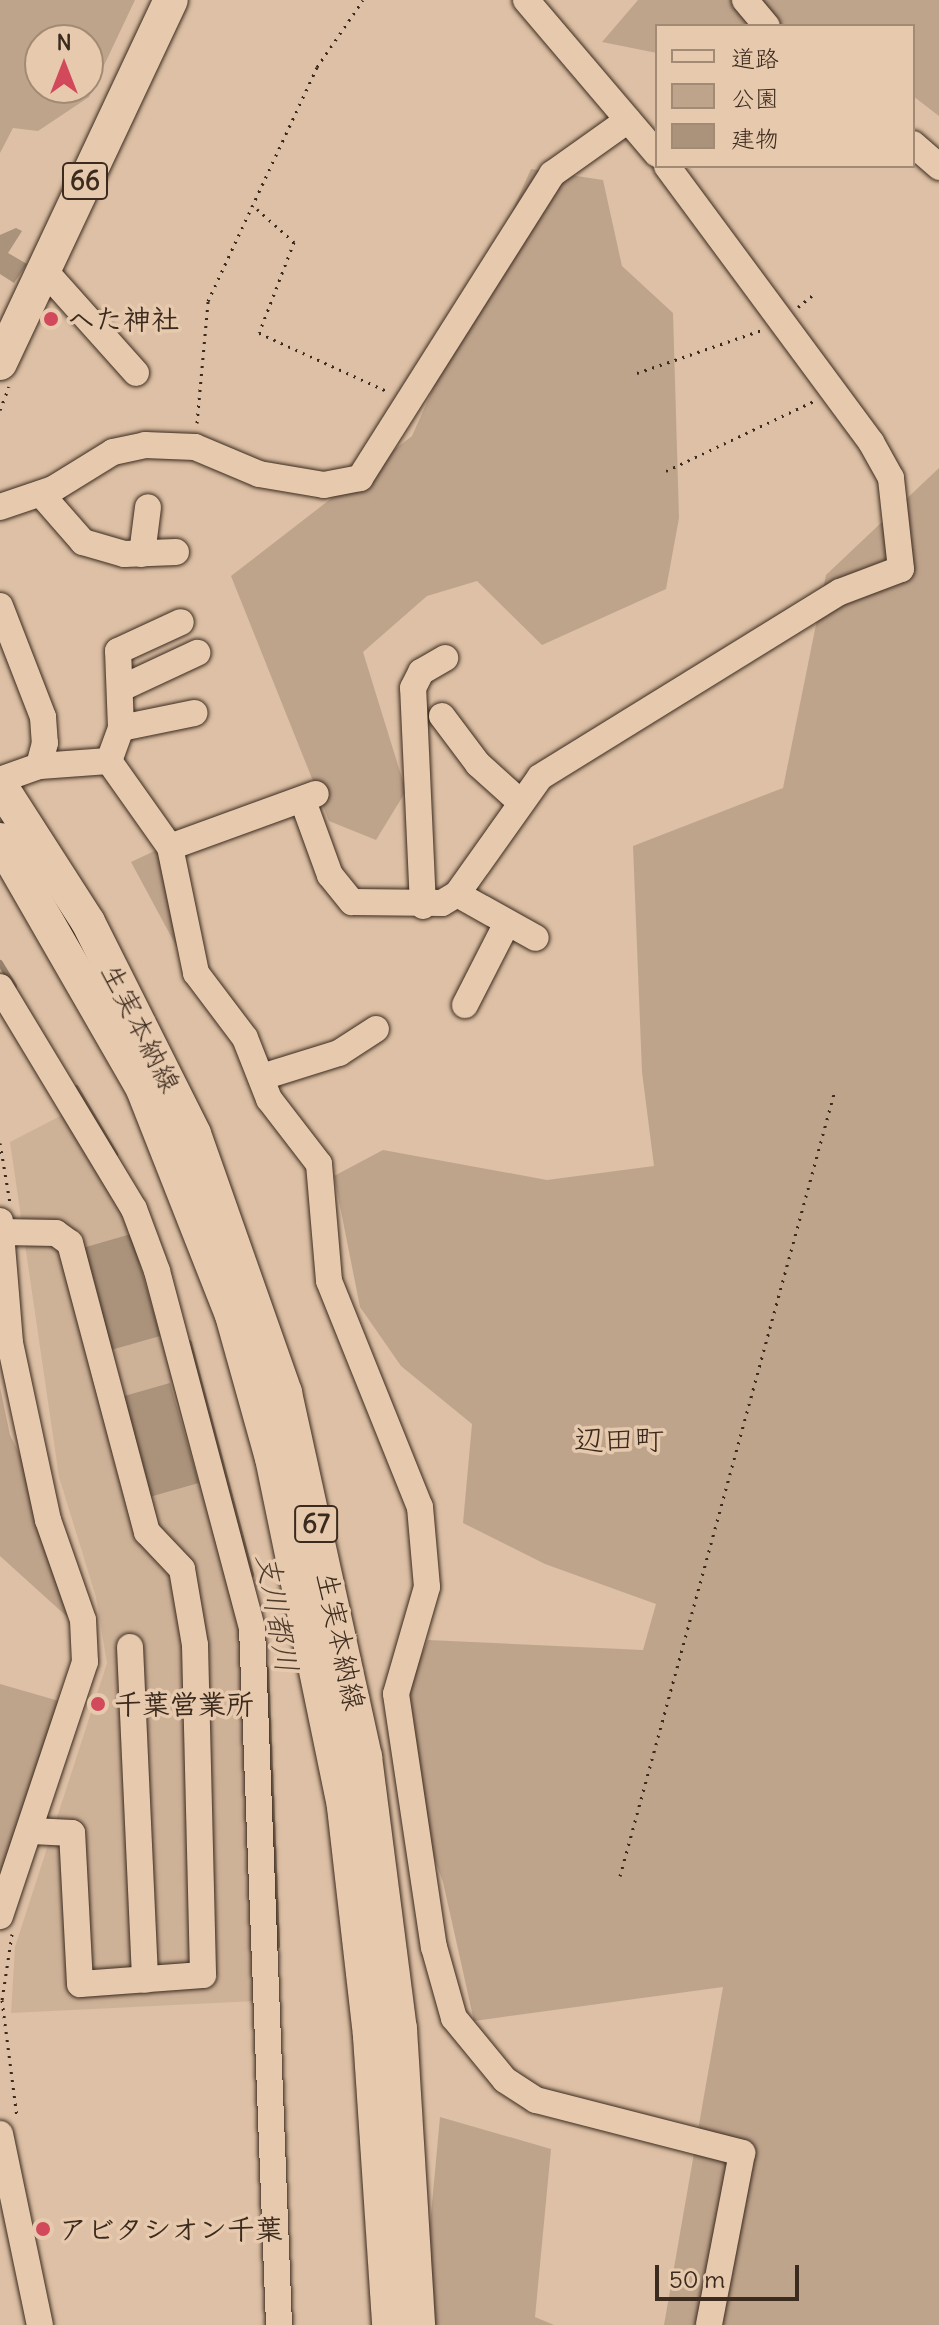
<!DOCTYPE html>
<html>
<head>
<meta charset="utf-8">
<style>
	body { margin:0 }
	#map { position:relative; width:939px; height:2325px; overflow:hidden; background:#ddc0a5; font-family:Delius,"Klee One",sans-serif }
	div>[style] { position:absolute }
	.built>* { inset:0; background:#ceb298 }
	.green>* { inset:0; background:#bfa48c }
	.stream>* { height:6px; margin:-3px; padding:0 3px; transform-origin:3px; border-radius:3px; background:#97806c }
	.building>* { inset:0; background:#aa927b; transform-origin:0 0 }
	.path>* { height:3px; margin-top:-1.5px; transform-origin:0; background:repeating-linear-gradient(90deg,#3b2a1e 0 2px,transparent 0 8px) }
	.roads { filter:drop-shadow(0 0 2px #3b2a1e) drop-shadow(0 0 2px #3b2a1e) }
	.minor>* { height:26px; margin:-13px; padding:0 13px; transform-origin:13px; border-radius:13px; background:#e7caae }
	.major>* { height:34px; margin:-17px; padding:0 17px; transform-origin:17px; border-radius:17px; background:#e7caae }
	.dots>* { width:22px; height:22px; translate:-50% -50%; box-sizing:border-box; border:4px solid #e7caae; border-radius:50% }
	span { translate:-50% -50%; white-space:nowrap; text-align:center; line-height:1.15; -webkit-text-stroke:7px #e7caae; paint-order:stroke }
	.shield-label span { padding:2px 6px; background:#e7caae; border:2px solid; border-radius:6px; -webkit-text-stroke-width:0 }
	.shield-label { font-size:26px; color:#3b2a1e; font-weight:700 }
	.poi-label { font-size:28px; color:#3b2a1e; font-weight:700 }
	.left { translate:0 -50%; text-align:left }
	.street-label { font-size:28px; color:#3b2a1e }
	.neighbourhood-label { font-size:30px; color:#3b2a1e }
	.water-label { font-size:30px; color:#4d3b2e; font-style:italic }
	.legend { position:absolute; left:655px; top:24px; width:260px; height:144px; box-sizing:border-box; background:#e7caae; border:2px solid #a28a74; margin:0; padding:10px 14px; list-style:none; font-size:24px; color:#3b2a1e }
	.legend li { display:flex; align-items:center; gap:16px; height:40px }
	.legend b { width:40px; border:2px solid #a28a74 }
	.north { position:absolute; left:24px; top:24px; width:80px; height:80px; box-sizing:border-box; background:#e7caae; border:2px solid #a28a74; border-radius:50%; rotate:0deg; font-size:22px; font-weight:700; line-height:32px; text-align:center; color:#3b2a1e }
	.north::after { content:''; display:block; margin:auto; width:28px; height:36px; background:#d1495b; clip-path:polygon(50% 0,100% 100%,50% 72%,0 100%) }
	.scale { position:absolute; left:655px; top:2265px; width:144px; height:36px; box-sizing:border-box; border:4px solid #3b2a1e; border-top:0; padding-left:10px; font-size:24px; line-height:28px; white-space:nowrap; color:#3b2a1e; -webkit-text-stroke:6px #e7caae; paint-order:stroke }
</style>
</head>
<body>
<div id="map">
	<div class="built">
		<i style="clip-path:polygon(68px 1112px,134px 1226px,245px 1630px,258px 2001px,11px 2013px,15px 1947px,107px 1663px,96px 1597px,59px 1477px,10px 1142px)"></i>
	</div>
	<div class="green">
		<i style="clip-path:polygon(evenodd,0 0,135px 0,89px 97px,38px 131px,13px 128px,0 153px,0 0,40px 40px,88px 40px,88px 88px,40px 88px,40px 40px)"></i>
		<i style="clip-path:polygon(638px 0,939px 0,939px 116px,913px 96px,913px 26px,657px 26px,657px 53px,602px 42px)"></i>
		<i style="clip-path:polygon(531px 169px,603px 180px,622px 266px,673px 313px,679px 518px,666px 589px,542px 645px,477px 581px,427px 596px,363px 652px,406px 791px,376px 840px,329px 821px,231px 576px,412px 436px)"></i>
		<i style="clip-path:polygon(939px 468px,939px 2325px,664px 2325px,723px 1987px,474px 2021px,443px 1882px,388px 1731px,428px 1640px,643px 1650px,656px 1604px,545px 1564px,463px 1523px,472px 1424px,401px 1366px,360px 1307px,334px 1176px,383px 1150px,547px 1180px,654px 1166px,642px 1072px,633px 846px,783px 788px,826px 575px)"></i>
		<i style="clip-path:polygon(163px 847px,180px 953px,131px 862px)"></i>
		<i style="clip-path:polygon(0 1387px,10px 1435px,54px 1524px,74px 1623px,0 1556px)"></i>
		<i style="clip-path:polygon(0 1684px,66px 1703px,0 1894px)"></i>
		<i style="clip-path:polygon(440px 2117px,551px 2149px,535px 2317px,554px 2325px,433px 2325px,429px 2236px)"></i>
	</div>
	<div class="stream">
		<i style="left:0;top:963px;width:27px;rotate:59deg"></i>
		<i style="left:76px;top:1088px;width:77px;rotate:59.4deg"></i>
		<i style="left:189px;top:1343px;width:240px;rotate:75deg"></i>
		<i style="left:266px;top:1669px;width:277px;rotate:87.7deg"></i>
	</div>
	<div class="building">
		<i style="clip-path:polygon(16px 228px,22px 231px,8px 253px,27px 264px,14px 283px,0 274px,0 235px)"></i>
		<i style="left:131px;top:1234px;width:106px;height:55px;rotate:74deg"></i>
		<i style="left:170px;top:1383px;width:104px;height:53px;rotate:74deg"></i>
	</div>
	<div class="path">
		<i style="left:257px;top:209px;width:50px;rotate:41.7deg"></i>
		<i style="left:294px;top:242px;width:97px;rotate:111deg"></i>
		<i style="left:259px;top:333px;width:143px;rotate:24.4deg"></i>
		<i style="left:798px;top:307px;width:21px;rotate:-39deg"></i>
		<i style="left:637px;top:373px;width:132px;rotate:-19deg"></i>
		<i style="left:0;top:410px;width:25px;rotate:-69deg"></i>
		<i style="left:197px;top:423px;width:122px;rotate:-84.8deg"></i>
		<i style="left:208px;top:301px;width:258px;rotate:-65deg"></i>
		<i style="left:317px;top:67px;width:81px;rotate:-55.5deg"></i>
		<i style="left:666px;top:471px;width:164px;rotate:-25.3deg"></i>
		<i style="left:0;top:1143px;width:61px;rotate:80.5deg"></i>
		<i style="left:620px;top:1876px;width:815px;rotate:-74.7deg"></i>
		<i style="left:12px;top:1934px;width:67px;rotate:98.6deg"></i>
		<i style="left:2px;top:2000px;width:118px;rotate:82.7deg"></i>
	</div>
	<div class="roads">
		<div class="minor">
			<i style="left:526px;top:0;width:202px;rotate:49.6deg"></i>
			<i style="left:745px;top:0;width:34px;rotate:50deg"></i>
			<i style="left:913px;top:144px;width:35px;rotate:41deg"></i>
			<i style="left:44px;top:270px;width:138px;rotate:48.2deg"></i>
			<i style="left:41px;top:494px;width:64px;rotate:48.8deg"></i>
			<i style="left:83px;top:542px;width:43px;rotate:16.3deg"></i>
			<i style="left:124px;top:554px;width:52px;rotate:-2.2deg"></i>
			<i style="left:0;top:507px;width:56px;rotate:-18.8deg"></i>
			<i style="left:53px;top:489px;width:70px;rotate:-31.7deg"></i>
			<i style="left:113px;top:452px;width:33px;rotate:-12deg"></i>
			<i style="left:145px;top:445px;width:50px;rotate:2.3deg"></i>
			<i style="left:195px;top:447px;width:69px;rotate:22.9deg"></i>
			<i style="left:259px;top:474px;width:66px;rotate:9.6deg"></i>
			<i style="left:324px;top:485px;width:37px;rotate:-11deg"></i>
			<i style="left:360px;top:478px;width:360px;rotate:-57.7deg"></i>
			<i style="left:552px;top:174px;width:93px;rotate:-35.4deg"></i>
			<i style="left:142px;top:554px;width:47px;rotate:-82.7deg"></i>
			<i style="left:0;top:606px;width:119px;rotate:68.8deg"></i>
			<i style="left:43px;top:717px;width:26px;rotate:86deg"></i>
			<i style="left:45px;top:743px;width:24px;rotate:105deg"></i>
			<i style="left:39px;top:766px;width:41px;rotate:160.3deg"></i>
			<i style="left:124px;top:687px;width:81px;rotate:-25deg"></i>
			<i style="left:442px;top:716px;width:60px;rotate:53.1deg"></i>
			<i style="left:478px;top:764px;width:57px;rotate:42.1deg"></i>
			<i style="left:121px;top:728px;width:75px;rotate:-11.6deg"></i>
			<i style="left:109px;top:761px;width:105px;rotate:54.7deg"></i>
			<i style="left:170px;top:847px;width:129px;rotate:78.3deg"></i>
			<i style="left:196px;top:973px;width:81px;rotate:53deg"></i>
			<i style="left:245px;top:1038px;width:66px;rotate:68.5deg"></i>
			<i style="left:269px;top:1099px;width:82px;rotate:52.4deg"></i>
			<i style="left:319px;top:1164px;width:117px;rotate:85.1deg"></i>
			<i style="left:329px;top:1281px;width:244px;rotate:68.1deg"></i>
			<i style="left:420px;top:1507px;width:80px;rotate:85deg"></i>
			<i style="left:427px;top:1587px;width:111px;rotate:106.2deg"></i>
			<i style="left:396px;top:1694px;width:256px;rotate:81.5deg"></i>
			<i style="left:434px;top:1947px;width:74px;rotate:74.3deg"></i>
			<i style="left:454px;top:2018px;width:80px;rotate:50.6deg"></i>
			<i style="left:505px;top:2080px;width:37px;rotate:33deg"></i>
			<i style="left:536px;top:2100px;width:213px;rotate:14.4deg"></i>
			<i style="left:742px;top:2153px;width:175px;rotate:100.9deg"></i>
			<i style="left:109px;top:761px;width:35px;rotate:-70deg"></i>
			<i style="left:121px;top:728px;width:77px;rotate:-92.2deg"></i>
			<i style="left:118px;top:651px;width:69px;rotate:-24.7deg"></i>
			<i style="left:39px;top:766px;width:70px;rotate:-4.1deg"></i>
			<i style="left:303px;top:801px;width:79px;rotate:70deg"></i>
			<i style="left:330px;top:875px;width:35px;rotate:51deg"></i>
			<i style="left:352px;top:902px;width:90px;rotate:0.6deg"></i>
			<i style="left:442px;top:903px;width:17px;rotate:-31deg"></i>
			<i style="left:457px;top:894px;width:143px;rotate:-54.6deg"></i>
			<i style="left:540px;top:777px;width:352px;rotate:-31.7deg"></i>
			<i style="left:840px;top:592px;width:65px;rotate:-20.7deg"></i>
			<i style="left:901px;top:569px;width:92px;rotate:-96.3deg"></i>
			<i style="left:891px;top:478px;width:41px;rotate:-119.1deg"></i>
			<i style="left:871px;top:442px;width:343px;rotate:-126.5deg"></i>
			<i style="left:170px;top:847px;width:155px;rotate:-20deg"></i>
			<i style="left:457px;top:894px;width:90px;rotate:29.1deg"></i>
			<i style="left:423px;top:906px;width:218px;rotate:-92.6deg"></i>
			<i style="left:413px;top:688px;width:18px;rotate:-63deg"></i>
			<i style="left:421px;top:672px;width:28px;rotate:-30deg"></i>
			<i style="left:0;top:987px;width:259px;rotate:58.9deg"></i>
			<i style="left:134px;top:1209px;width:66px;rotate:69.6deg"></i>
			<i style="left:157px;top:1271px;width:369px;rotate:75.1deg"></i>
			<i style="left:252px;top:1628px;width:698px;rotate:87.78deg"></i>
			<i style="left:465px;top:1005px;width:92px;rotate:-62.9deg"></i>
			<i style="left:262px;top:1077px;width:81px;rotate:-17.3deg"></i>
			<i style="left:339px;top:1053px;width:44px;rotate:-33deg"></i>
			<i style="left:0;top:1221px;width:122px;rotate:85.3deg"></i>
			<i style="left:10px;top:1343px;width:181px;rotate:77.9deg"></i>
			<i style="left:48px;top:1520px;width:106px;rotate:70.7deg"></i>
			<i style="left:83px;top:1620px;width:42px;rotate:87.3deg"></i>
			<i style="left:85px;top:1662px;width:268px;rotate:108.5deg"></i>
			<i style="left:2px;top:1232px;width:54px;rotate:1.1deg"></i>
			<i style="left:56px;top:1233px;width:17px;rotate:36deg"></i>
			<i style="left:70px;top:1243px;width:299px;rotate:75.1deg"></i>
			<i style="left:147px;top:1532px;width:51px;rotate:46.6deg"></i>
			<i style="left:182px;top:1569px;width:77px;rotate:80.3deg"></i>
			<i style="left:195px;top:1645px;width:330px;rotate:88.6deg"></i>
			<i style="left:203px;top:1975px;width:123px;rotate:175.8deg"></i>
			<i style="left:80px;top:1984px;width:151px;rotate:-93deg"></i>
			<i style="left:72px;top:1833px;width:40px;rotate:-177.1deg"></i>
			<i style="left:130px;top:1647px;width:333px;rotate:87.4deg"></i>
			<i style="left:0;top:2134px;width:195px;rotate:78.2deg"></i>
		</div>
		<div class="major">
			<i style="left:0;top:363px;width:401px;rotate:-64.8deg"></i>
			<i style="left:0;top:785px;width:163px;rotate:57.3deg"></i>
			<i style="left:88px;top:922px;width:237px;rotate:63.4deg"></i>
			<i style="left:194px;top:1134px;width:275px;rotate:70.6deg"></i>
			<i style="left:285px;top:1393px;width:373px;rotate:77.6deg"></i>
			<i style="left:365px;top:1757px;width:274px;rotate:82.7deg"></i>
			<i style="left:400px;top:2029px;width:297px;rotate:86.5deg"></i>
			<i style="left:0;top:840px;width:287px;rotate:60.1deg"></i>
			<i style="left:143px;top:1089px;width:243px;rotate:68.5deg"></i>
			<i style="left:232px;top:1315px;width:148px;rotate:74.4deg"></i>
			<i style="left:272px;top:1458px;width:356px;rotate:78.3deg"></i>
			<i style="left:344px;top:1807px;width:230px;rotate:83.5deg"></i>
			<i style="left:370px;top:2036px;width:290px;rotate:86.2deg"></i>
		</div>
	</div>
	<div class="dots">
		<i style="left:51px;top:319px;background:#d1495b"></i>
		<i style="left:98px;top:1704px;background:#d1495b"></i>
		<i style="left:43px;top:2229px;background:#d1495b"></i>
	</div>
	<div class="shield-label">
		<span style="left:85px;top:181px">66</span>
		<span style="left:316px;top:1524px">67</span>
	</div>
	<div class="poi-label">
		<span class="left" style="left:67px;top:319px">へた神社</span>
		<span class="left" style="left:114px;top:1704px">千葉営業所</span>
		<span class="left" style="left:59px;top:2229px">アビタシオン千葉</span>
	</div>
	<div class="street-label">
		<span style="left:141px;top:1028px;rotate:63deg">生実本納線</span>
		<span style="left:341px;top:1641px;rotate:78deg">生実本納線</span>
	</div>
	<div class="neighbourhood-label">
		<span style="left:619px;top:1439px">辺田町</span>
	</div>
	<div class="water-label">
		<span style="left:278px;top:1613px;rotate:80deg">支川都川</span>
	</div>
	<ul class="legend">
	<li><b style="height:10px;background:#e7caae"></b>道路</li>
	<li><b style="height:22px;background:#bfa48c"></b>公園</li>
	<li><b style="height:22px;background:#aa927b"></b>建物</li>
	</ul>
	<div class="north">N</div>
	<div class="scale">50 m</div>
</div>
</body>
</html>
